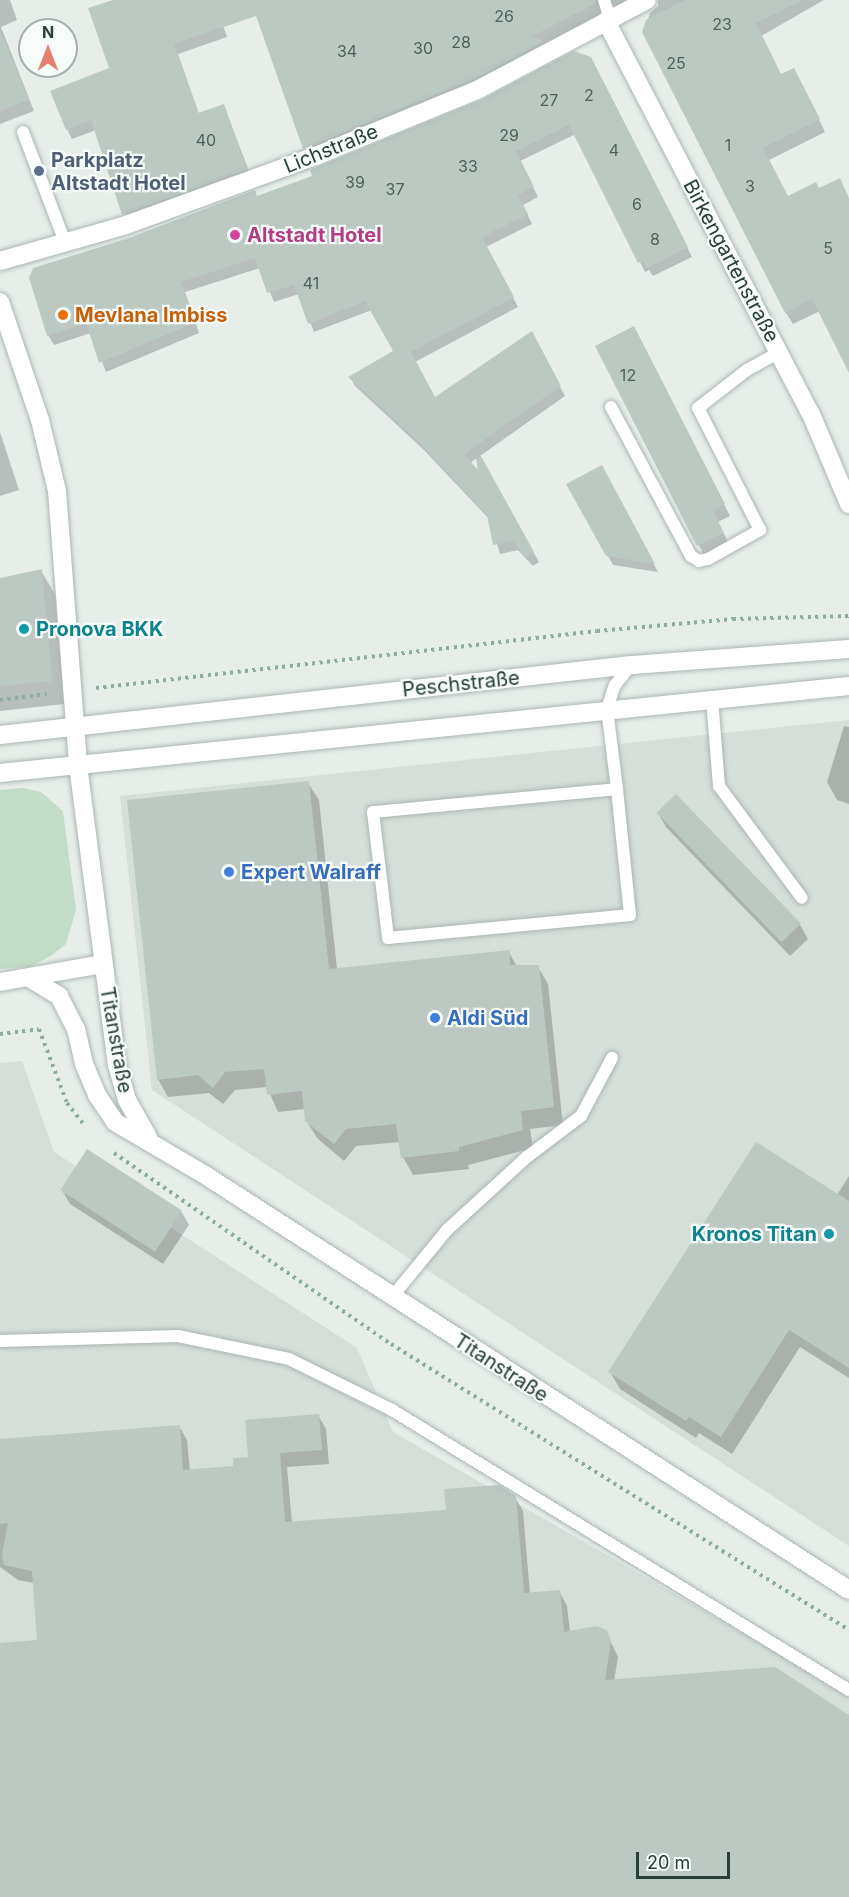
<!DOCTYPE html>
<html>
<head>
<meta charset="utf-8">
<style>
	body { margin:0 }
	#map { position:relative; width:849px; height:1897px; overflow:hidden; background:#e7eeea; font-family:Inter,sans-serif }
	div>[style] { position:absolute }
	.built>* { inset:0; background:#d5ded9 }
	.green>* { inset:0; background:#c2dcc7 }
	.shadow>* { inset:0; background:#0003 }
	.building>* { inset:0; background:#bcc9c3; transform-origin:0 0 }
	.path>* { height:4px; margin-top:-2px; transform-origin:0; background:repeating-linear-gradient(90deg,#8bae9f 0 3px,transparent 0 7.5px) }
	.roads { filter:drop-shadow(0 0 2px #aab6b0) drop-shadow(0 0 2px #aab6b0) }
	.service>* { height:12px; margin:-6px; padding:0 6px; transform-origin:6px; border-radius:6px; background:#fff }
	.minor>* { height:18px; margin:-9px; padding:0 9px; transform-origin:9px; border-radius:9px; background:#fff }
	.tertiary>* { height:18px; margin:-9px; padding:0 9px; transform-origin:9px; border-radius:9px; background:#fff }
	.secondary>* { height:18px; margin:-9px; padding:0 9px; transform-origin:9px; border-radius:9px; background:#fff }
	.dots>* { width:16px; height:16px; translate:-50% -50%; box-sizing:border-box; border:3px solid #f7fbf9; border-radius:50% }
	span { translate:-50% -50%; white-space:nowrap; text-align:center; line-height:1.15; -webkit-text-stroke:4.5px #f7fbf9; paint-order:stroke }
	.number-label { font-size:16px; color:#4c6259 }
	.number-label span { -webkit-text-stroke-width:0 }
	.street-label { font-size:20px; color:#273f36 }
	.service-label { font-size:20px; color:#4e5e75; font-weight:700 }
	.left { translate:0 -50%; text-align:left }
	.hotel-label { font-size:20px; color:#b23c85; font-weight:700 }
	.food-label { font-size:20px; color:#c56008; font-weight:700 }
	.culture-label { font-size:20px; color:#0d838f; font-weight:700 }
	.right { translate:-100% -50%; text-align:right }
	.shop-label { font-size:20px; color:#366cbe; font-weight:700 }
	.north { position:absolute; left:18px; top:18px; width:60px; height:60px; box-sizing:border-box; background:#f7fbf9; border:2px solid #a4b0ab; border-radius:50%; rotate:0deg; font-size:16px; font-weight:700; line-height:24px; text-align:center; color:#273f36 }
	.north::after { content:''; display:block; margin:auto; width:21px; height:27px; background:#e47f6f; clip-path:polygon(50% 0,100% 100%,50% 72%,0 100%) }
	.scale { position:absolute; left:636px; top:1852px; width:94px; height:27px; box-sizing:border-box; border:3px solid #273f36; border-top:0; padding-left:8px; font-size:18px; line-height:21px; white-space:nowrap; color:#273f36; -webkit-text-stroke:4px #f7fbf9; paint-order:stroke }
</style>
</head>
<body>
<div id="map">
	<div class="built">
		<i style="clip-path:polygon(849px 720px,849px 1546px,152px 1090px,120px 796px)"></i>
		<i style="clip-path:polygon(22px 1061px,54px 1152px,357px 1348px,393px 1432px,849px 1694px,849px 1897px,0 1897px,0 1063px)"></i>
	</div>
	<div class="green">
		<i style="clip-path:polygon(23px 788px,41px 792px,63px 811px,76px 910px,66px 944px,52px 955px,32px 966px,0 969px,0 790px)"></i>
	</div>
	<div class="shadow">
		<i style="clip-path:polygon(0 0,10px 0,17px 20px,1px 27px,34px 111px,0 124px)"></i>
		<i style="clip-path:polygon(118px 0,214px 0,227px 37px,178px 54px,199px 114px,224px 106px,252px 179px,129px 223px,96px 130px,72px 139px,67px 129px,111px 69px)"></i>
		<i style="clip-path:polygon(252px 0,632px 0,618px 7px,608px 4px,603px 15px,550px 54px,311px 160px)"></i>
		<i style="clip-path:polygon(658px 0,824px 0,761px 36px,781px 76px,800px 81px,825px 132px,769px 160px,788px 198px,819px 190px,849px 199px,849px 369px,820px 311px,793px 324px,786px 313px,644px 32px,650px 13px,658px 6px)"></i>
		<i style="clip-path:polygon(evenodd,596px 68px,692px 257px,653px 276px,649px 270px,645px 272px,576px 134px,520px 161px,538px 197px,523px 205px,532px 224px,486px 247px,518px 307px,415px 362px,435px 399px,536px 342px,565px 396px,480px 456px,539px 562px,533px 566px,518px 550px,500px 554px,490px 520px,424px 450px,355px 386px,350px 377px,395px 352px,372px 310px,314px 332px,299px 294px,274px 302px,260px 268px,185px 292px,199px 333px,106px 372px,91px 333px,54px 345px,48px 335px,258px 198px,596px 68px,477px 458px,481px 475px,470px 463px,477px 458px)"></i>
		<i style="clip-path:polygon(640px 339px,730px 516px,718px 522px,729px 544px,705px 557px,597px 346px)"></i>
		<i style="clip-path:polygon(0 432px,19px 490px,0 496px)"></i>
		<i style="clip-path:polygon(601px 467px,658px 572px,613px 565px,568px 484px)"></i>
		<i style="clip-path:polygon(41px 571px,55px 594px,64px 704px,0 711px,0 580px)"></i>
		<i style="clip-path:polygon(844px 726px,849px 727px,849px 804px,837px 800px,827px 782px)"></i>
		<i style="clip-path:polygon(308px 783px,319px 800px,337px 969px,509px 952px,517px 967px,538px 967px,548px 984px,563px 1125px,530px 1129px,533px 1148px,468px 1165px,469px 1169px,413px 1175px,403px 1157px,400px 1142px,356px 1146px,344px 1161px,317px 1138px,306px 1120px,305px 1109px,278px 1112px,267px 1087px,235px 1090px,223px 1104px,209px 1093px,168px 1097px,158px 1079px)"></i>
		<i style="clip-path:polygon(658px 813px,800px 925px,808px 939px,790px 956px,666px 827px)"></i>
		<i style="clip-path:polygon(849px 1176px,849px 1378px,800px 1347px,732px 1454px,699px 1433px,696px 1438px,620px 1389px,610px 1372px,837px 1195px)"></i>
		<i style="clip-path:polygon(62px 1190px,181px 1211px,189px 1225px,163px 1264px,70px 1204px)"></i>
		<i style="clip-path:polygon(318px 1415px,326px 1429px,329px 1464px,287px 1467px,292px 1523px,448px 1511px,515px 1497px,523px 1511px,530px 1594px,559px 1591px,567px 1606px,570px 1632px,606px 1632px,618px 1657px,614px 1681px,849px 1716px,849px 1897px,0 1897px,0 1645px,39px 1642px,34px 1583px,18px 1580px,0 1567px,0 1440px,179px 1426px,187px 1440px,190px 1471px,235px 1467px)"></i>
	</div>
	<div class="building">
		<i style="clip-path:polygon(113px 0,596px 0,596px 3px,531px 37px,545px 41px,474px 79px,303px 149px,256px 16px,174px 44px,198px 113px,224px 104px,247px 169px,122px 215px,91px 120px,66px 130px,50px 91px,109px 68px,88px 8px)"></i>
		<i style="clip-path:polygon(685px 0,803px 0,756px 23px,781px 74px,794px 68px,820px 119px,763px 148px,788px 196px,816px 182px,819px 188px,840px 178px,849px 198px,849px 373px,812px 299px,785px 313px,642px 32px,646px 20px)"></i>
		<i style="clip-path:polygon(0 30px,29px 100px,0 111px)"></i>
		<i style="clip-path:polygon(574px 51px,591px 57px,688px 247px,647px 268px,642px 261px,638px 263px,569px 125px,516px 151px,534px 187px,518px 195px,528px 214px,482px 237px,514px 297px,411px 352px,435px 397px,532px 331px,561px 386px,464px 454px,478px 470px,476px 458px,481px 456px,534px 552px,527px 558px,512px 541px,493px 545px,487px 515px,417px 440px,348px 377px,393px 351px,365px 301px,308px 324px,294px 285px,267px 293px,255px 258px,181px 282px,194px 323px,99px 363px,86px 323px,47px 336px,29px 278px,33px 268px,129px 238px,255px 190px,257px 196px,312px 176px,310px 170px,483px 99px)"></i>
		<i style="clip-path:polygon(634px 326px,725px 504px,713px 511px,724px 533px,697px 546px,595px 346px)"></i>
		<i style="clip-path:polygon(602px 465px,655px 564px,606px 556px,566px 484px)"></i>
		<i style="clip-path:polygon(42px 569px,52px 681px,0 686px,0 578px)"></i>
		<i style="clip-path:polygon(309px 781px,329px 969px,510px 950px,510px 965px,539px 965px,554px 1107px,521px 1111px,523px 1130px,459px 1147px,459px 1151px,401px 1158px,396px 1124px,346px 1129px,334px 1144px,305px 1121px,302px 1091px,267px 1095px,264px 1069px,225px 1072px,213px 1088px,198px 1075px,157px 1080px,127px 800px)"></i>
		<i style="left:676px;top:794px;width:180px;height:27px;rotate:46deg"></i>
		<i style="clip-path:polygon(756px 1142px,849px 1201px,849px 1368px,789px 1330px,721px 1437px,689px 1417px,686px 1421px,608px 1372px)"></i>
		<i style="left:87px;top:1149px;width:113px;height:49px;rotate:33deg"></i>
		<i style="clip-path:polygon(319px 1414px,322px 1450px,280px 1453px,285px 1522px,446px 1510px,444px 1489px,499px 1485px,516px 1496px,524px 1593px,560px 1590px,564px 1632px,596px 1626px,607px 1630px,611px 1641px,605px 1680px,775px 1667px,849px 1715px,849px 1897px,0 1897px,0 1643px,37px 1640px,32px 1571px,4px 1565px,2px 1555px,8px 1523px,0 1524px,0 1439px,180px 1425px,183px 1470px,233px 1466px,233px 1458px,248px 1457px,245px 1420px)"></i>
	</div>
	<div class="path">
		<i style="left:96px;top:688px;width:504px;rotate:-6.49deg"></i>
		<i style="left:597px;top:631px;width:137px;rotate:-5deg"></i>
		<i style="left:733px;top:619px;width:116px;rotate:-1.5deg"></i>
		<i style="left:0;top:700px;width:47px;rotate:-7.3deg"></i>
		<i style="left:0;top:1034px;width:39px;rotate:-7deg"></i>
		<i style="left:39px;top:1029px;width:79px;rotate:69.3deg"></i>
		<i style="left:67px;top:1103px;width:28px;rotate:52deg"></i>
		<i style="left:114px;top:1153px;width:336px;rotate:34.6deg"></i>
		<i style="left:391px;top:1344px;width:540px;rotate:31.98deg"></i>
	</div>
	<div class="roads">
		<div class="service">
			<i style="left:604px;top:0;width:20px;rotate:72deg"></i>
			<i style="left:23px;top:132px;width:118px;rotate:69.1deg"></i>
			<i style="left:611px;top:407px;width:169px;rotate:61.8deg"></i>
			<i style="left:691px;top:556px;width:9px;rotate:32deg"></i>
			<i style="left:699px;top:561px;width:9px;rotate:-13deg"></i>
			<i style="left:708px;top:559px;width:60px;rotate:-29.1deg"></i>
			<i style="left:760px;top:530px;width:137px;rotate:-116.9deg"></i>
			<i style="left:698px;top:408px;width:62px;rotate:-37.8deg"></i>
			<i style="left:747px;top:370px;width:37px;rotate:-29deg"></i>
			<i style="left:712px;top:699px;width:87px;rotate:85.4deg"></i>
			<i style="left:719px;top:786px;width:139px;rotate:53.5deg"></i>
			<i style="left:617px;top:789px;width:245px;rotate:174.6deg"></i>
			<i style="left:373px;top:812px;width:127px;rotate:83.2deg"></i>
			<i style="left:388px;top:938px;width:243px;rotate:-5.4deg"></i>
			<i style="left:630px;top:915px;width:127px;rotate:-95.9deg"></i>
			<i style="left:617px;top:789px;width:81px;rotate:-97.1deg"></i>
			<i style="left:607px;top:709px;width:25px;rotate:-72deg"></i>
			<i style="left:615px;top:685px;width:26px;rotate:-51deg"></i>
			<i style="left:392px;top:1297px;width:87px;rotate:-50.6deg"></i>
			<i style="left:447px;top:1230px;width:108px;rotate:-42.4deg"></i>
			<i style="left:527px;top:1157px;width:68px;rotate:-37.2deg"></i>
			<i style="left:581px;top:1116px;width:66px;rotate:-61.9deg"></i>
			<i style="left:0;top:1341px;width:178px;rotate:-1.6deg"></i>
			<i style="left:178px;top:1336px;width:113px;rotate:11.7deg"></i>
			<i style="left:289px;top:1359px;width:115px;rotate:26.3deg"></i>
			<i style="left:392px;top:1410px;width:536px;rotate:31.5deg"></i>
		</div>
		<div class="minor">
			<i style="left:606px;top:21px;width:443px;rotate:62.5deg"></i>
			<i style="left:811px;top:414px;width:98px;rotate:67.1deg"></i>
			<i style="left:0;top:261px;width:131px;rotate:-15.9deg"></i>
			<i style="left:126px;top:225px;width:202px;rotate:-20deg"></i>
			<i style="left:316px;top:156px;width:176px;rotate:-22.3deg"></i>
			<i style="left:479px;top:89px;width:190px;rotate:-27.9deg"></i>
			<i style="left:0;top:302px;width:125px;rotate:71.3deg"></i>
			<i style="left:40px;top:420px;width:73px;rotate:76.5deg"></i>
			<i style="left:57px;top:491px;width:275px;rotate:85.6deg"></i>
		</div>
		<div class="tertiary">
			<i style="left:78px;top:765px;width:303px;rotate:82.6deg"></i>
			<i style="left:117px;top:1065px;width:36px;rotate:74deg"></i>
			<i style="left:127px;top:1100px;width:43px;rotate:60.4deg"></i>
			<i style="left:31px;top:979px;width:33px;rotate:31deg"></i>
			<i style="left:59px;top:996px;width:37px;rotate:63deg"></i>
			<i style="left:76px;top:1029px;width:36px;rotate:77deg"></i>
			<i style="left:84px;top:1064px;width:34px;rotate:67deg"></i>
			<i style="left:97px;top:1095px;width:32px;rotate:56deg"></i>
			<i style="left:115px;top:1122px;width:104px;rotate:30.5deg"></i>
			<i style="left:205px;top:1175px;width:766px;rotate:32.8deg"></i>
			<i style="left:0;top:982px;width:105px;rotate:-9.9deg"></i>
		</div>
		<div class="secondary">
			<i style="left:0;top:735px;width:635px;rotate:-6.33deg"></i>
			<i style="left:631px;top:665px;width:219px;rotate:-4.2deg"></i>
			<i style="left:0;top:773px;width:853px;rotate:-5.85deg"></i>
		</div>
	</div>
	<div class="dots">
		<i style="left:39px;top:171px;background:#5c6f8a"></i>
		<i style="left:235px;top:235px;background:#d1479c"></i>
		<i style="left:63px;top:315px;background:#e8710a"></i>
		<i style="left:24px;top:629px;background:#0f9aa8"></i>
		<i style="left:229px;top:872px;background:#3f7fe0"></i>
		<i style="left:435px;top:1018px;background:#3f7fe0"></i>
		<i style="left:829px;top:1234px;background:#0f9aa8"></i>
	</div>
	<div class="number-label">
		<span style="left:504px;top:16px">26</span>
		<span style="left:722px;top:24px">23</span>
		<span style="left:461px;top:42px">28</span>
		<span style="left:423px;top:48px">30</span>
		<span style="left:347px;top:51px">34</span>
		<span style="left:676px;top:63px">25</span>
		<span style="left:589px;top:95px">2</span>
		<span style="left:549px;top:100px">27</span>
		<span style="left:509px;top:135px">29</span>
		<span style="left:206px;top:140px">40</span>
		<span style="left:728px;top:145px">1</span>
		<span style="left:614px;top:150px">4</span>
		<span style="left:468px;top:166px">33</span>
		<span style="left:355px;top:182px">39</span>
		<span style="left:750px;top:186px">3</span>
		<span style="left:395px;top:189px">37</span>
		<span style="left:637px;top:204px">6</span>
		<span style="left:655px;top:239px">8</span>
		<span style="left:828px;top:248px">5</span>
		<span style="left:311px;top:283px">41</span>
		<span style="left:628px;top:375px">12</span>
	</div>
	<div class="street-label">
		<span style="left:331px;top:149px;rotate:-22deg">Lichstraße</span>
		<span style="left:731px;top:261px;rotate:62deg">Birkengartenstraße</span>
		<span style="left:461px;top:684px;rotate:-6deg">Peschstraße</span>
		<span style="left:116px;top:1040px;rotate:80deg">Titanstraße</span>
		<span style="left:501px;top:1368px;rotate:33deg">Titanstraße</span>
	</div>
	<div class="service-label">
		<span class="left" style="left:51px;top:172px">Parkplatz<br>Altstadt Hotel</span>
	</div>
	<div class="hotel-label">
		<span class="left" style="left:247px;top:235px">Altstadt Hotel</span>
	</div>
	<div class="food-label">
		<span class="left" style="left:75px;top:315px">Mevlana Imbiss</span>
	</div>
	<div class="culture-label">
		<span class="left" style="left:36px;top:629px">Pronova BKK</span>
		<span class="right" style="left:817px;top:1234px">Kronos Titan</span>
	</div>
	<div class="shop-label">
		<span class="left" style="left:241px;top:872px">Expert Walraff</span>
		<span class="left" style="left:447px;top:1018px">Aldi Süd</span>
	</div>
	<div class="north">N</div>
	<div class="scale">20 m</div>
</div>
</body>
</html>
